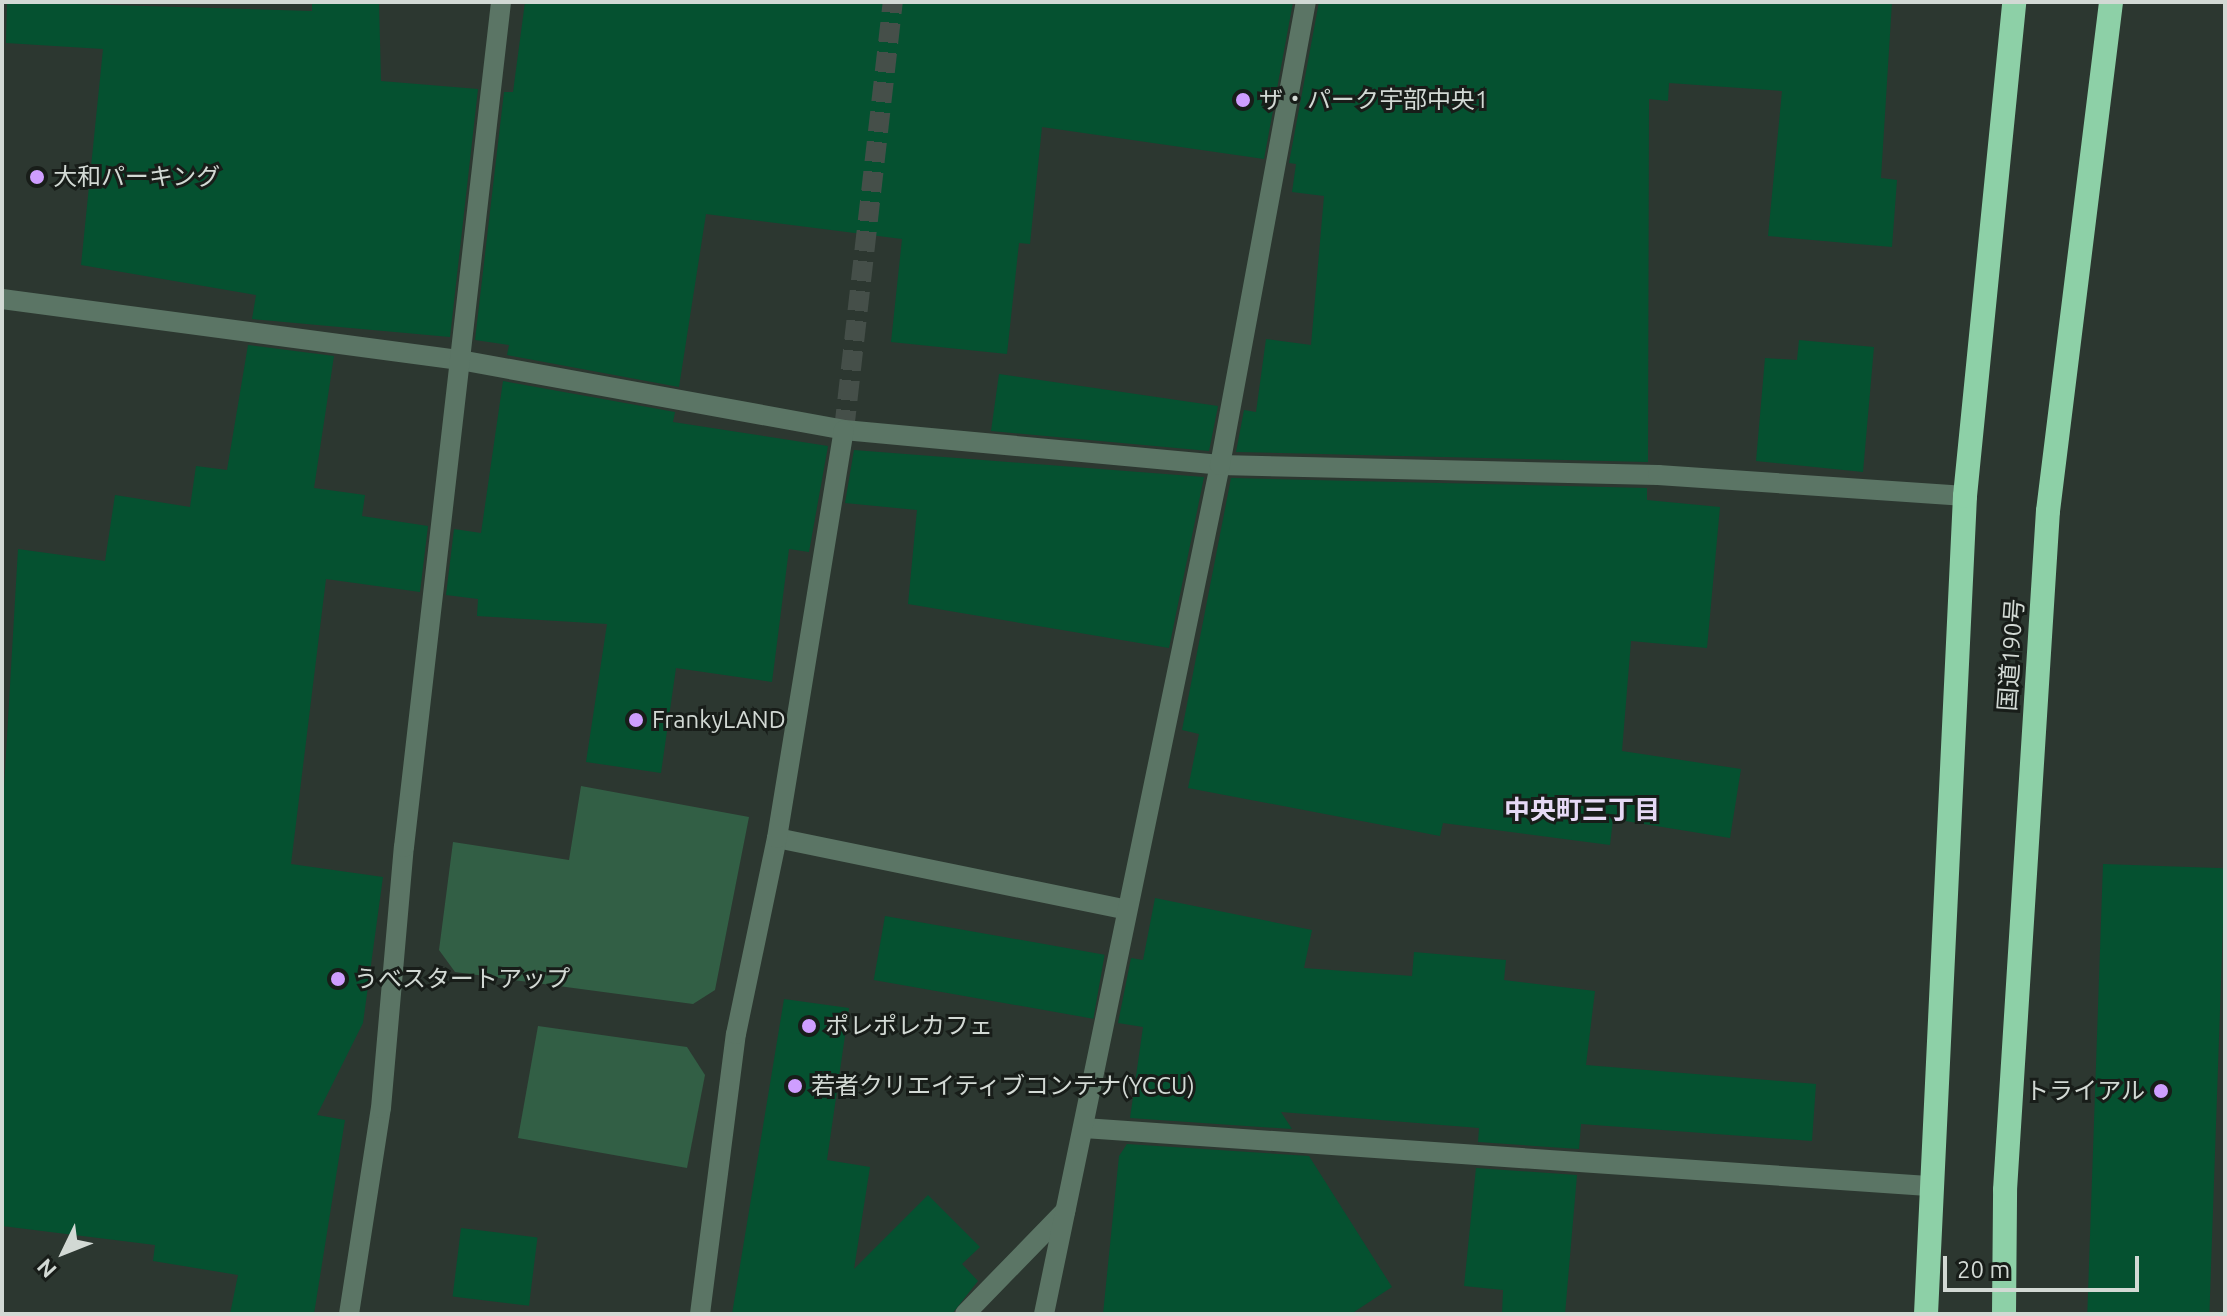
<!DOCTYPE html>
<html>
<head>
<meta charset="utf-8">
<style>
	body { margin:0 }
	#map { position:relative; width:2227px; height:1316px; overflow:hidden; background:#2c3730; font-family:Ubuntu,"Noto Sans JP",sans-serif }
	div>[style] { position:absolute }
	.green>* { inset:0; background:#325f45 }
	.building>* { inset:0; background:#055130; transform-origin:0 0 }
	.minor-tunnel>* { height:20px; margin-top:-10px; transform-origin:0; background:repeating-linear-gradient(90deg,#454f49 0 20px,transparent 0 30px) }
	.minor>* { height:20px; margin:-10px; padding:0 10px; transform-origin:10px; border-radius:10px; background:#5b7565 }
	.highway>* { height:24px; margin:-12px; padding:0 12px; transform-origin:12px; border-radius:12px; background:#8dd0a7 }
	.dots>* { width:22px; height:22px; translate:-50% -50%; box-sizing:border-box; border:4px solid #181d19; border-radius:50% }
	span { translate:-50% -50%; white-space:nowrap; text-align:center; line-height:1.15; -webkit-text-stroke:6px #181d19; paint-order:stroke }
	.poi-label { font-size:24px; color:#d2d9d4 }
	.left { translate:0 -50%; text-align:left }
	.right { translate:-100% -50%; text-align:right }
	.street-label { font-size:24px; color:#d2d9d4 }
	.neighbourhood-label { font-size:26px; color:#e6d9f5; font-weight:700 }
	.frame { position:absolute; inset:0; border:4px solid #d2d9d4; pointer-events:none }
	.north { position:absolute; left:24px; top:1212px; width:80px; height:80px; -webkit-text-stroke:6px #181d19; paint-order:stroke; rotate:227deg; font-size:22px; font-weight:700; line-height:32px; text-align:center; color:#d2d9d4 }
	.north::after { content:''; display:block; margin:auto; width:28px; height:36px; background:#d2d9d4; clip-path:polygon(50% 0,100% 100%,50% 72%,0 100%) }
	.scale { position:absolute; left:1943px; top:1256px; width:196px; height:36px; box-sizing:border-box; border:4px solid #d2d9d4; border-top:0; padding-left:10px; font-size:24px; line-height:28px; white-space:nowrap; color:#d2d9d4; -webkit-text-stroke:6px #181d19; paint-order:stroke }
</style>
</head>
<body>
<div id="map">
	<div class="green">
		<i style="clip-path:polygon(581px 786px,749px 817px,715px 990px,693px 1004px,455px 972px,439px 950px,453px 842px,569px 860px)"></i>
		<i style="clip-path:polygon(538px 1026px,687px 1047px,705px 1075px,687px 1168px,518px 1138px)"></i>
	</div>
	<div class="building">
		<i style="clip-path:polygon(7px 2px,312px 11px,312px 2px,379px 2px,381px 81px,478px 89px,450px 337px,252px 319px,256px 295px,81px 265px,103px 49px,6px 43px)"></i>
		<i style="clip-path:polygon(525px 2px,1293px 2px,1264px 159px,1042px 127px,1030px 244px,1019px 243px,1007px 354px,891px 342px,902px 239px,706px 214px,679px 387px,507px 355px,509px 345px,475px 340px,504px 92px,513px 92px)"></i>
		<i style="clip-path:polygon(1319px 2px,1892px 2px,1881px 178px,1897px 180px,1892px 247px,1768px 236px,1782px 91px,1669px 83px,1668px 101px,1649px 99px,1648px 462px,1236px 452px,1244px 410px,1256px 412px,1266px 339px,1311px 345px,1324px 196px,1292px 192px,1296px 164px,1289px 163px)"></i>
		<i style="clip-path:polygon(1799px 340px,1874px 347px,1863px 472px,1756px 461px,1765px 358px,1797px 360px)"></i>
		<i style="clip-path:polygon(248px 345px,334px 356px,314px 488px,365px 495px,362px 516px,428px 526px,420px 592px,326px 579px,291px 864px,383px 877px,363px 1023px,317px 1115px,345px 1120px,314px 1314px,230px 1314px,238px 1275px,153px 1261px,155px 1245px,2px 1226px,2px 822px,18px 549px,105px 561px,115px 495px,190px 507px,196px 466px,227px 470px)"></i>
		<i style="clip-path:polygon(999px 374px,1218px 406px,1209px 451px,991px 431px)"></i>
		<i style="clip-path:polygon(503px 381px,675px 412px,673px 422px,828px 446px,809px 552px,789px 549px,772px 682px,676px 668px,661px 773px,586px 762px,607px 624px,477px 616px,478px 599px,446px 595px,454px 529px,481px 533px)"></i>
		<i style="clip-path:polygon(854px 450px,1204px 477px,1169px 648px,908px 604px,917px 510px,845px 503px)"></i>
		<i style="clip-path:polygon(1231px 478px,1647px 488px,1647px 500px,1720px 507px,1707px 648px,1631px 641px,1622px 751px,1741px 769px,1730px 838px,1613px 819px,1610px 845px,1443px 823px,1440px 836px,1188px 788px,1199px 734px,1182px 730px)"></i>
		<i style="left:2103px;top:864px;width:122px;height:450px;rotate:2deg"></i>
		<i style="clip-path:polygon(1155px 898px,1312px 930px,1304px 968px,1412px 976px,1414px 952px,1506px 960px,1504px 980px,1595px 991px,1586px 1065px,1816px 1084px,1812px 1141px,1581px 1124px,1579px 1149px,1478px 1142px,1479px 1128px,1281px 1112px,1292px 1129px,1130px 1118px,1143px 1027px,1118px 1023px,1131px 958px,1143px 960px)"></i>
		<i style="left:885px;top:916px;width:223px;height:65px;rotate:10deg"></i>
		<i style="clip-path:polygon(784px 999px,849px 1008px,827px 1160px,870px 1167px,854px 1269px,928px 1195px,980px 1247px,962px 1264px,978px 1281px,952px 1314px,732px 1314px)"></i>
		<i style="clip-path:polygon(1127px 1144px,1309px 1156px,1392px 1287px,1351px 1314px,1103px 1314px,1119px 1156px)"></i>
		<i style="clip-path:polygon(1476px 1168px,1577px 1175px,1565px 1314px,1502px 1314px,1503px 1290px,1464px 1286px)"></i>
		<i style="left:461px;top:1228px;width:77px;height:69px;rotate:7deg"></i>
	</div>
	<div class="minor-tunnel">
		<i style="left:844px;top:430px;width:431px;rotate:-83.5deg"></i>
	</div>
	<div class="minor">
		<i style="left:2px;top:299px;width:462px;rotate:7.6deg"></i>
		<i style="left:460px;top:360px;width:390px;rotate:10.3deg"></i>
		<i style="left:844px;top:430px;width:378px;rotate:5.3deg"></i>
		<i style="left:1220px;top:465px;width:438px;rotate:1.3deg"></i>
		<i style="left:1658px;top:475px;width:308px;rotate:3.9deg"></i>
		<i style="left:777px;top:838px;width:357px;rotate:11.6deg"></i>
		<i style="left:1084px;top:1128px;width:846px;rotate:3.93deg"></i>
		<i style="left:349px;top:1314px;width:208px;rotate:-81.2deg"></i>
		<i style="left:381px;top:1108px;width:262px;rotate:-85deg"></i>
		<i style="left:404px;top:847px;width:851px;rotate:-83.45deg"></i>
		<i style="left:700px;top:1314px;width:282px;rotate:-82.7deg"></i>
		<i style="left:736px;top:1034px;width:200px;rotate:-78.2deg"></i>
		<i style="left:777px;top:838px;width:413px;rotate:-80.7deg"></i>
		<i style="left:965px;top:1314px;width:144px;rotate:-45.8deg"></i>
		<i style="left:1044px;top:1314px;width:867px;rotate:-78.29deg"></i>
		<i style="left:1220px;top:465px;width:471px;rotate:-79.5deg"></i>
	</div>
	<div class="highway">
		<i style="left:1926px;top:1314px;width:819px;rotate:-87.27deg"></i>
		<i style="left:1965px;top:496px;width:496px;rotate:-84.3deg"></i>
		<i style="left:2004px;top:1314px;width:124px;rotate:-89.5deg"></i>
		<i style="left:2005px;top:1190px;width:680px;rotate:-86.38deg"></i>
		<i style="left:2048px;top:511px;width:513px;rotate:-82.94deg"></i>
	</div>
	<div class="dots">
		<i style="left:1243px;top:100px;background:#cf9eff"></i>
		<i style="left:37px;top:177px;background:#cf9eff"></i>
		<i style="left:636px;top:720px;background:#cf9eff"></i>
		<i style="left:338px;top:979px;background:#cf9eff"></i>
		<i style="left:809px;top:1026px;background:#cf9eff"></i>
		<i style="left:795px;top:1086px;background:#cf9eff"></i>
		<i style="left:2161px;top:1091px;background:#cf9eff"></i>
	</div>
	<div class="poi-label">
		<span class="left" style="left:1259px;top:100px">ザ・パーク宇部中央1</span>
		<span class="left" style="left:53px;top:177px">大和パーキング</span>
		<span class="left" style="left:652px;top:720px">FrankyLAND</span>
		<span class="left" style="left:354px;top:979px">うべスタートアップ</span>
		<span class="left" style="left:825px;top:1026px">ポレポレカフェ</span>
		<span class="left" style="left:811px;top:1086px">若者クリエイティブコンテナ(YCCU)</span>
		<span class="right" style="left:2145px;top:1091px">トライアル</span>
	</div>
	<div class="street-label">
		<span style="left:2011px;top:655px;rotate:-86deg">国道190号</span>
	</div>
	<div class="neighbourhood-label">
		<span style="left:1582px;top:810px">中央町三丁目</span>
	</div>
	<div class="frame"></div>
	<div class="north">N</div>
	<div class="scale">20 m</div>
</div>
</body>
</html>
